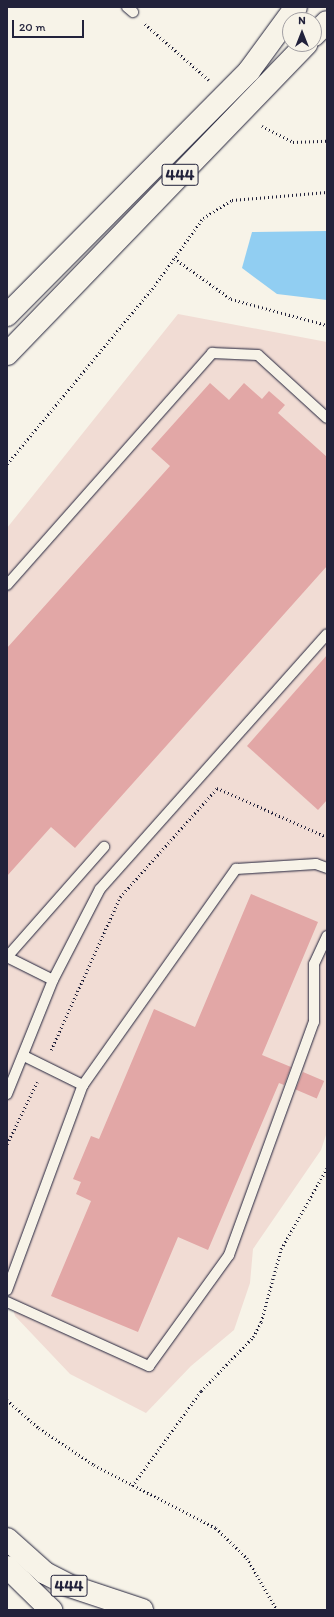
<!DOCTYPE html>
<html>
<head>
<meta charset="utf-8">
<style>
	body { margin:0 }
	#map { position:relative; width:334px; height:1617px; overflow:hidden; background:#f7f3e8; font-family:Itim,sans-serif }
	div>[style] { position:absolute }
	.built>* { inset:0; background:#f1dcd4 }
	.water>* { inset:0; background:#91cef2 }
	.building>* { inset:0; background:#e2a7a6; transform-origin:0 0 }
	.path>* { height:2.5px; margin-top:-1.25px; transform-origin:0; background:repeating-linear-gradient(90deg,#22223b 0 1px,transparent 0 4px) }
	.roads { filter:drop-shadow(0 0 1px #22223b) drop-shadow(0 0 1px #22223b) }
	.lane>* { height:10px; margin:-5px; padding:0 5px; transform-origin:5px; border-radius:5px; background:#f7f3e8 }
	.highway>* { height:22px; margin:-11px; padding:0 11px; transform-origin:11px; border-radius:11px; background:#f7f3e8 }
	span { translate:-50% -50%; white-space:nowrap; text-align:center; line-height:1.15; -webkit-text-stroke:3px #f7f3e8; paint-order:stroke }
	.shield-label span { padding:1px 3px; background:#f7f3e8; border:1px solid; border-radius:3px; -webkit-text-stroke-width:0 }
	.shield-label { font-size:16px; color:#22223b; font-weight:700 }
	.frame { position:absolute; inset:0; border:8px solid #22223b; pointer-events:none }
	.north { position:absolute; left:282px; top:12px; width:40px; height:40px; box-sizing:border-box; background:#f7f3e8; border:1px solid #a29fa3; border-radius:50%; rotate:0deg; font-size:11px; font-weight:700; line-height:16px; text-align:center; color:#22223b }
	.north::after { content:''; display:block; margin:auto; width:14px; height:18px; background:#22223b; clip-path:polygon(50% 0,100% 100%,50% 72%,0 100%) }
	.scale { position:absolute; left:12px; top:20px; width:72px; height:18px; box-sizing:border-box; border:2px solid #22223b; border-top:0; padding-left:5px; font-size:12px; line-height:14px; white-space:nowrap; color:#22223b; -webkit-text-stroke:3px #f7f3e8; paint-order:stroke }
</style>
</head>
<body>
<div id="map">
	<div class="built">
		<i style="clip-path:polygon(178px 314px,327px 342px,327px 1132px,321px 1150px,253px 1249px,250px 1283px,234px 1330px,191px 1366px,146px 1413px,70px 1374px,15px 1316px,7px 1286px,7px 528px)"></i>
	</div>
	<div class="water">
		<i style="clip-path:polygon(327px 231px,327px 300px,277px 294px,242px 268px,252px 232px)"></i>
	</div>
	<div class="building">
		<i style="clip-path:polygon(210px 383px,229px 400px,244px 383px,262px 399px,269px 391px,285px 405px,278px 413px,327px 457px,327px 566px,75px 848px,51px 827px,7px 876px,7px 648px,170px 466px,151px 449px)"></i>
		<i style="clip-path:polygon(327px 655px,327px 800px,318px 810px,247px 746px)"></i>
		<i style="clip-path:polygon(251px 894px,318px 922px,262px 1055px,291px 1067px,284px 1085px,279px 1083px,208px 1250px,178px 1237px,138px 1332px,51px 1296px,91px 1201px,76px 1194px,81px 1182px,73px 1179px,91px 1136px,99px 1139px,154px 1009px,195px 1027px)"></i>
		<i style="left:303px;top:1072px;width:23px;height:19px;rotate:23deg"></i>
	</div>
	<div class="path">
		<i style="left:145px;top:24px;width:85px;rotate:41.2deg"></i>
		<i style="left:262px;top:126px;width:35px;rotate:27deg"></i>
		<i style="left:293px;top:142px;width:34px;rotate:-2deg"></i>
		<i style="left:174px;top:258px;width:70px;rotate:35.7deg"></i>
		<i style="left:231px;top:299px;width:99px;rotate:15.2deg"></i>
		<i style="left:7px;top:464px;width:227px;rotate:-50.4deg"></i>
		<i style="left:152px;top:289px;width:87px;rotate:-54.3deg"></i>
		<i style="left:203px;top:218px;width:34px;rotate:-32deg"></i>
		<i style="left:232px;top:200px;width:95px;rotate:-4.8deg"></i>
		<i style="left:51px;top:1050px;width:168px;rotate:-65.7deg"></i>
		<i style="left:120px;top:897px;width:146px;rotate:-48.3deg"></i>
		<i style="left:217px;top:788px;width:120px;rotate:24deg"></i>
		<i style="left:7px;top:1144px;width:69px;rotate:-64.2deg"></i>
		<i style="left:7px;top:1400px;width:43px;rotate:41.2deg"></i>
		<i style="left:39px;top:1428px;width:66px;rotate:33.9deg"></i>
		<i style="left:94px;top:1465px;width:137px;rotate:27.3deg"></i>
		<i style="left:216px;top:1528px;width:43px;rotate:44.1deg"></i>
		<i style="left:247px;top:1558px;width:60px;rotate:60deg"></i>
		<i style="left:132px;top:1486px;width:117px;rotate:-54deg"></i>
		<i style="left:201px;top:1391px;width:75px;rotate:-46.1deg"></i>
		<i style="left:253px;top:1337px;width:17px;rotate:-62deg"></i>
		<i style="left:261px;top:1322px;width:76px;rotate:-74.7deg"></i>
		<i style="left:281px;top:1249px;width:93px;rotate:-60.4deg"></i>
	</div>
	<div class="roads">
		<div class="lane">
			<i style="left:127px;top:7px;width:8px;rotate:40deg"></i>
			<i style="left:7px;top:585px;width:310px;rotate:-48.5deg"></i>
			<i style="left:212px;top:353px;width:46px;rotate:2.5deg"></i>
			<i style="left:258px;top:355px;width:93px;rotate:42.4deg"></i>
			<i style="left:7px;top:957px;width:51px;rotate:26.6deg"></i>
			<i style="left:53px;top:980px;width:123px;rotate:112deg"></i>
			<i style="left:7px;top:957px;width:147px;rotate:-48.6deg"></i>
			<i style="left:53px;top:980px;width:102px;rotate:-62.7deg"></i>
			<i style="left:100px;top:889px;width:341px;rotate:-48.3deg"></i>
			<i style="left:24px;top:1056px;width:66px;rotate:26.2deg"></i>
			<i style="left:7px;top:1290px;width:219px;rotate:-69.7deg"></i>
			<i style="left:83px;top:1085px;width:265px;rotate:-54.7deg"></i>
			<i style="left:236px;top:869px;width:80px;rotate:-3.6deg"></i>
			<i style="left:316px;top:864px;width:12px;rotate:20deg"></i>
			<i style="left:7px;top:1302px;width:156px;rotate:24.3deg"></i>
			<i style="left:149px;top:1366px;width:137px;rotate:-54.2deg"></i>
			<i style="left:229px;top:1255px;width:248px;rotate:-70deg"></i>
			<i style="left:314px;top:1022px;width:58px;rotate:-90deg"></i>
			<i style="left:314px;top:964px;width:31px;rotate:-65deg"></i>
		</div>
		<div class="highway">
			<i style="left:314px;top:35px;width:18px;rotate:-45deg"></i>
			<i style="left:7px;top:315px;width:344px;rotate:-45.2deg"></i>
			<i style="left:249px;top:71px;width:79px;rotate:-53.7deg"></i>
			<i style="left:7px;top:354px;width:431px;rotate:-46deg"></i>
			<i style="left:7px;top:1539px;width:51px;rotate:41.8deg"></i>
			<i style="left:45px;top:1573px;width:28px;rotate:27deg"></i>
			<i style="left:70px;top:1586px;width:76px;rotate:18.4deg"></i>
			<i style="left:7px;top:1567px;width:62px;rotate:44.3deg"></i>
		</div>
	</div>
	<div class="shield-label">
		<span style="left:180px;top:175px">444</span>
		<span style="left:69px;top:1586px">444</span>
	</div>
	<div class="frame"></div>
	<div class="north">N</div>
	<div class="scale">20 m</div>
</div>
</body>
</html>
